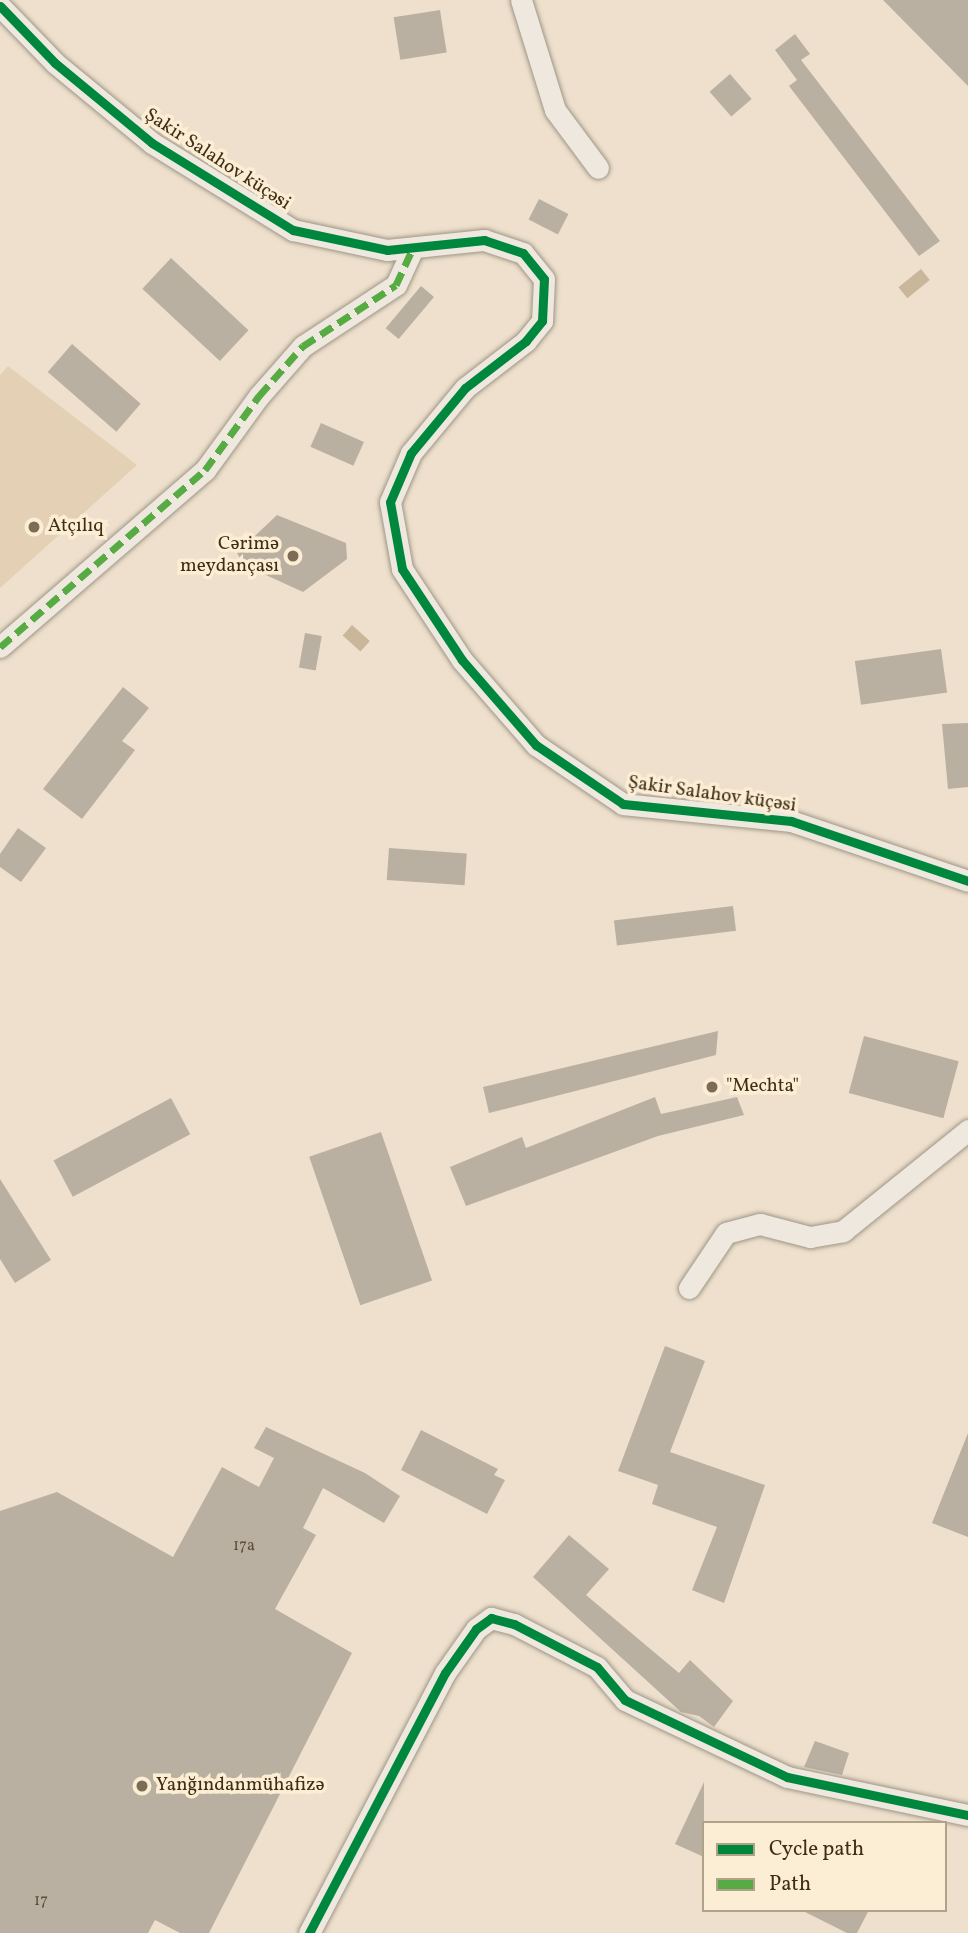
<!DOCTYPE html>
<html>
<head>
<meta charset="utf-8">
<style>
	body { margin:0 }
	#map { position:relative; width:968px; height:1933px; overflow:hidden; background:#eee0cc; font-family:Vollkorn,serif }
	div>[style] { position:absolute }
	.green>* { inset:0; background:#e4d1b5 }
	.water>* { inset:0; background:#cab79b; transform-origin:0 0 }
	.building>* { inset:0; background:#bab0a2; transform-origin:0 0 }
	.roads { filter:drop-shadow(0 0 2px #9f9687) drop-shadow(0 0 2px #9f9687) }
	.minor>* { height:21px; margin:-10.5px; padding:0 10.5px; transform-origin:10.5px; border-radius:10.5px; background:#efe8df }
	.quiet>* { height:7px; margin-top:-3.5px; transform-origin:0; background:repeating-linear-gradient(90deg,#56ab42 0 14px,transparent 0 21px) }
	.cycleway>* { height:9px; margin:-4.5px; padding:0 4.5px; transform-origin:4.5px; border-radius:4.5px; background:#00873e }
	.dots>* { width:19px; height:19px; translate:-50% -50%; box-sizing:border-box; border:4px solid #fcedd5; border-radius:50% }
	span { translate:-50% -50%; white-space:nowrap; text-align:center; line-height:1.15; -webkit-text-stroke:7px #fcedd5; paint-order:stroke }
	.number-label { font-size:16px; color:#5e4e39 }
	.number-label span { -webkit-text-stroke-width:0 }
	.street-label { font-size:19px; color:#3f2e16 }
	.poi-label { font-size:19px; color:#3f2e16 }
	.left { translate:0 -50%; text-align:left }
	.right { translate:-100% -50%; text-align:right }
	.legend { position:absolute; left:702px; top:1821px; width:245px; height:91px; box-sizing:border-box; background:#fcedd5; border:2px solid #b0a189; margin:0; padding:9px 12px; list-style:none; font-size:21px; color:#3f2e16 }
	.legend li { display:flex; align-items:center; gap:14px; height:35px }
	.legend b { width:35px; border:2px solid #b0a189 }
</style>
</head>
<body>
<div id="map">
	<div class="green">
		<i style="clip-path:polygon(8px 366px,137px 465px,0 588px,0 375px)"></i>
	</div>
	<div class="water">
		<i style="left:921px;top:269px;width:14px;height:29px;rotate:51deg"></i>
		<i style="left:352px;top:625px;width:24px;height:14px;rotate:42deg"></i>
	</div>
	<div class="building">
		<i style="clip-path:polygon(883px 0,968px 0,968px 86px)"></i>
		<i style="left:440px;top:10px;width:43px;height:47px;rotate:81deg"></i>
		<i style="clip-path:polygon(795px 34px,810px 54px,801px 60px,940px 241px,919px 256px,789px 86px,797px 80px,775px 50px)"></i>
		<i style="left:730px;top:74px;width:33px;height:27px;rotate:49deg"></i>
		<i style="left:539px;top:199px;width:33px;height:23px;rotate:27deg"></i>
		<i style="left:171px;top:258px;width:106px;height:42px;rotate:43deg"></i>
		<i style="left:421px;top:286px;width:17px;height:55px;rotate:40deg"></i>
		<i style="left:72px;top:344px;width:91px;height:37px;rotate:41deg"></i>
		<i style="left:321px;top:423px;width:47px;height:26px;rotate:24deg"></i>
		<i style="clip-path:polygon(277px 515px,346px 543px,347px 559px,303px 592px,244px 565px,237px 553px)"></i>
		<i style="left:305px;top:633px;width:17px;height:35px;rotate:10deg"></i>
		<i style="left:941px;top:649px;width:44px;height:87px;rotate:82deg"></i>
		<i style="clip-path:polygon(123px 687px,149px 708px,122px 741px,135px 750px,82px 819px,43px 789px)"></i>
		<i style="clip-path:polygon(968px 723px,968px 787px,948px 789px,942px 724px)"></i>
		<i style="clip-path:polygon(18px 828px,46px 848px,21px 882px,0 867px,0 854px)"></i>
		<i style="left:389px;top:848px;width:78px;height:32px;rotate:4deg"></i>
		<i style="left:733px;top:906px;width:25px;height:120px;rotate:83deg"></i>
		<i style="clip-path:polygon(718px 1031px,716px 1055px,489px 1113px,483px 1087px)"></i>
		<i style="left:864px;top:1036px;width:98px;height:59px;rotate:15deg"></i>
		<i style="clip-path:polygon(655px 1097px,661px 1114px,737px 1097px,744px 1115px,658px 1136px,466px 1206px,450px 1167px,522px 1137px,526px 1148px)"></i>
		<i style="left:171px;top:1098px;width:41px;height:133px;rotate:62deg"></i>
		<i style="left:381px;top:1132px;width:157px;height:76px;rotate:71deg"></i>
		<i style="clip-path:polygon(0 1179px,51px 1260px,15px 1283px,0 1259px)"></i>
		<i style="clip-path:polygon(665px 1346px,705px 1361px,670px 1452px,765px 1485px,724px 1603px,692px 1590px,717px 1527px,652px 1504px,658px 1485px,618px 1471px)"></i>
		<i style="clip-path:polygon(266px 1427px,365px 1473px,400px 1496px,384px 1523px,323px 1488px,303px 1528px,316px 1535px,275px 1609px,352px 1653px,209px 1933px,180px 1933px,155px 1920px,148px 1933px,0 1933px,0 1511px,57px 1492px,173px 1557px,222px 1467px,259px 1487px,274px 1458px,254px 1448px)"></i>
		<i style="clip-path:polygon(421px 1430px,498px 1469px,494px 1475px,505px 1480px,487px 1514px,401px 1470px)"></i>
		<i style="clip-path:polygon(968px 1433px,968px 1537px,932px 1523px)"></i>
		<i style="clip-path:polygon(569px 1535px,609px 1569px,586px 1595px,679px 1673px,690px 1660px,733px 1701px,714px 1727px,699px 1716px,681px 1712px,533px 1577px)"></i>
		<i style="clip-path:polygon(815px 1741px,849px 1753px,842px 1775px,804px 1767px)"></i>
		<i style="clip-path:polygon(704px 1782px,704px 1857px,675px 1844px)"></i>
		<i style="clip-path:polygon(801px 1910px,869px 1910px,857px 1933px,847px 1933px)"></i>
	</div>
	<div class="roads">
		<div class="minor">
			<i style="left:521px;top:0;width:115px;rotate:72.8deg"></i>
			<i style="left:555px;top:110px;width:72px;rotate:53.4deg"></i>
			<i style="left:0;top:6px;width:79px;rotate:46deg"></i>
			<i style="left:55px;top:63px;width:126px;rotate:39.5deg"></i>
			<i style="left:152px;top:143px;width:166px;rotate:31.7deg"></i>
			<i style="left:293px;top:230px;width:96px;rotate:12deg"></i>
			<i style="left:387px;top:250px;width:98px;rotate:-5.9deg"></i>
			<i style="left:484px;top:240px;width:41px;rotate:18.4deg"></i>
			<i style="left:523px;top:253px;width:33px;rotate:51deg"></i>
			<i style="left:544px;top:279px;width:42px;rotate:92.7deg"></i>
			<i style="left:542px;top:321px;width:26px;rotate:129deg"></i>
			<i style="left:526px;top:341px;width:77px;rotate:142.4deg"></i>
			<i style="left:465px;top:388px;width:85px;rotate:129.7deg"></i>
			<i style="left:411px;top:453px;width:53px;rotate:113.2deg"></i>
			<i style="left:390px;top:502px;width:68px;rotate:79.8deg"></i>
			<i style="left:402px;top:569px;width:109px;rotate:56.6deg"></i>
			<i style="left:462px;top:660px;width:113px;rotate:49deg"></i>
			<i style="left:536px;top:745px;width:105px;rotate:34.1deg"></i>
			<i style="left:623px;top:804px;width:169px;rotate:5.8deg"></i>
			<i style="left:791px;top:821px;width:187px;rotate:18.7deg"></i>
			<i style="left:0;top:647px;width:271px;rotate:-40.8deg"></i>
			<i style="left:205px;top:470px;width:92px;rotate:-53.9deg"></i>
			<i style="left:259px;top:396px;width:67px;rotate:-48.7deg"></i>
			<i style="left:303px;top:346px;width:111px;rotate:-33.3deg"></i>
			<i style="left:396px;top:285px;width:41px;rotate:-65.3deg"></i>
			<i style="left:689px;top:1288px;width:66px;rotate:-56.1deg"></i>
			<i style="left:726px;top:1233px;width:35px;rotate:-15deg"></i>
			<i style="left:760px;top:1224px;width:52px;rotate:14.6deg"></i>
			<i style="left:810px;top:1237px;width:34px;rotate:-10deg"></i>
			<i style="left:843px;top:1231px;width:161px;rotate:-38.9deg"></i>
			<i style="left:309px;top:1933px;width:293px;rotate:-62.4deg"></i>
			<i style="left:445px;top:1673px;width:54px;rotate:-54.8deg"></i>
			<i style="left:476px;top:1629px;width:19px;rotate:-36deg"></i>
			<i style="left:491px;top:1618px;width:24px;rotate:15deg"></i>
			<i style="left:514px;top:1624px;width:93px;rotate:27.4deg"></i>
			<i style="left:597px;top:1667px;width:43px;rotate:49.7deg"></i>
			<i style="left:625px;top:1700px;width:179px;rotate:25.4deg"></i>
			<i style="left:787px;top:1777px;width:185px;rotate:11.9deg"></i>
		</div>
	</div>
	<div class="quiet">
		<i style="left:0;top:647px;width:271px;rotate:-40.8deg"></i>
		<i style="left:205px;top:470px;width:92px;rotate:-53.9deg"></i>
		<i style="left:259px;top:396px;width:67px;rotate:-48.7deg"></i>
		<i style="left:303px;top:346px;width:111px;rotate:-33.3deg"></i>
		<i style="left:396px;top:285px;width:41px;rotate:-65.3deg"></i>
	</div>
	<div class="cycleway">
		<i style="left:0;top:6px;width:79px;rotate:46deg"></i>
		<i style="left:55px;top:63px;width:126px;rotate:39.5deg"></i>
		<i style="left:152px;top:143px;width:166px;rotate:31.7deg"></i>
		<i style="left:293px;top:230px;width:96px;rotate:12deg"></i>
		<i style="left:387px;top:250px;width:98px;rotate:-5.9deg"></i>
		<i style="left:484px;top:240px;width:41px;rotate:18.4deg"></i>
		<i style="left:523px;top:253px;width:33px;rotate:51deg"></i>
		<i style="left:544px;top:279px;width:42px;rotate:92.7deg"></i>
		<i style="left:542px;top:321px;width:26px;rotate:129deg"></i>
		<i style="left:526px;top:341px;width:77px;rotate:142.4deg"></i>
		<i style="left:465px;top:388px;width:85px;rotate:129.7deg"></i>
		<i style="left:411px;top:453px;width:53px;rotate:113.2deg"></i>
		<i style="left:390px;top:502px;width:68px;rotate:79.8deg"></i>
		<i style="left:402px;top:569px;width:109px;rotate:56.6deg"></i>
		<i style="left:462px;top:660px;width:113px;rotate:49deg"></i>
		<i style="left:536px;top:745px;width:105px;rotate:34.1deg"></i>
		<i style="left:623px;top:804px;width:169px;rotate:5.8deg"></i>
		<i style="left:791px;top:821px;width:187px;rotate:18.7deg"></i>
		<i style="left:309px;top:1933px;width:293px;rotate:-62.4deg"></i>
		<i style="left:445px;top:1673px;width:54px;rotate:-54.8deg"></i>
		<i style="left:476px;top:1629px;width:19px;rotate:-36deg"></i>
		<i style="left:491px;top:1618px;width:24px;rotate:15deg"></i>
		<i style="left:514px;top:1624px;width:93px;rotate:27.4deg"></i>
		<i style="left:597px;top:1667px;width:43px;rotate:49.7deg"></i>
		<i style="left:625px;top:1700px;width:179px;rotate:25.4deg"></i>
		<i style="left:787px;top:1777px;width:185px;rotate:11.9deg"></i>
	</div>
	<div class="dots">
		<i style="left:34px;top:527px;background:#7c6c56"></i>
		<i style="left:293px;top:556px;background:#7c6c56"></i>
		<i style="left:712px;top:1087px;background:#7c6c56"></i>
		<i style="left:142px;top:1786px;background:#7c6c56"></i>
	</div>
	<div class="number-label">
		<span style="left:244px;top:1546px">17a</span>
		<span style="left:41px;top:1901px">17</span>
	</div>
	<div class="street-label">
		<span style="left:217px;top:160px;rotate:33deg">Şakir Salahov küçəsi</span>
		<span style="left:712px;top:795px;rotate:8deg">Şakir Salahov küçəsi</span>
	</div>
	<div class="poi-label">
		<span class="left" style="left:48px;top:527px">Atçılıq</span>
		<span class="right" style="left:279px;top:556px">Cərimə<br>meydançası</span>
		<span class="left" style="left:726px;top:1087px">"Mechta"</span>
		<span class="left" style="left:156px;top:1786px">Yanğındanmühafizə</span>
	</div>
	<ul class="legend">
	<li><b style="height:9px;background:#00873e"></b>Cycle path</li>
	<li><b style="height:9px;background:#56ab42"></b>Path</li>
	</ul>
</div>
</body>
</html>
